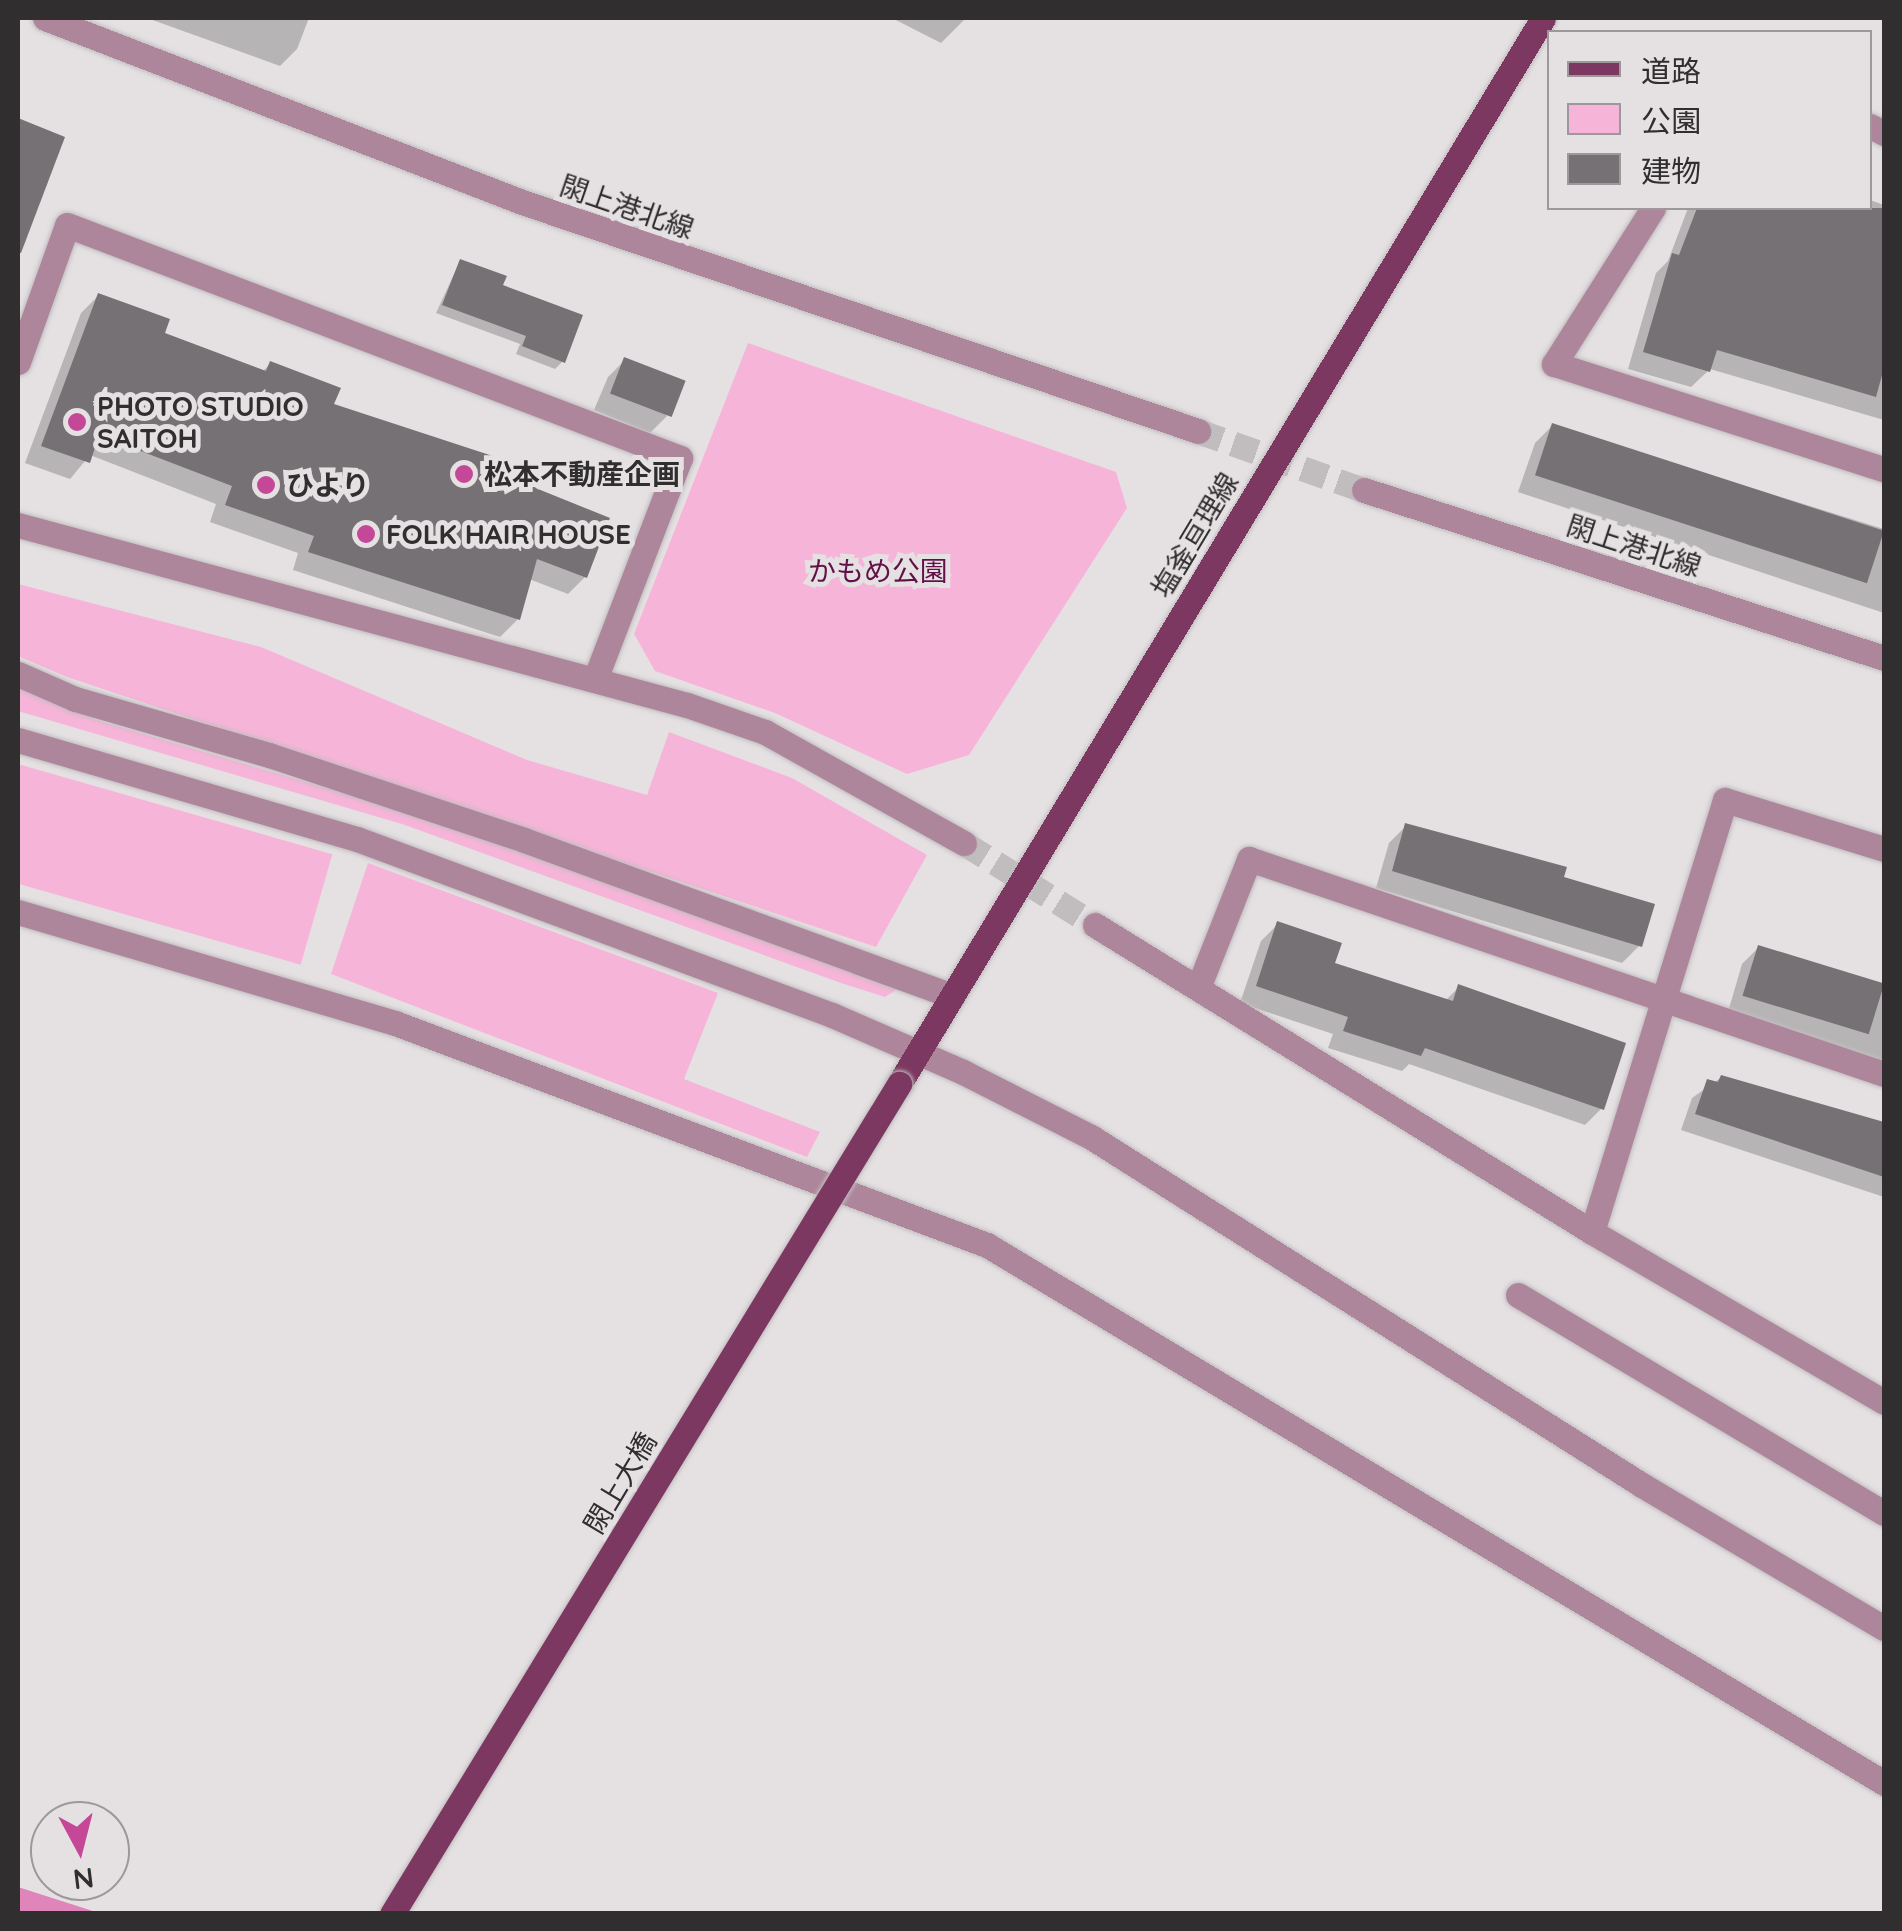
<!DOCTYPE html>
<html>
<head>
<meta charset="utf-8">
<style>
	body { margin:0 }
	#map { position:relative; width:1902px; height:1931px; overflow:hidden; background:#e5e1e3; font-family:Quicksand,"Noto Sans JP",sans-serif }
	div>[style] { position:absolute }
	.green>* { inset:0; background:#f7b4d9; transform-origin:0 0 }
	.water>* { inset:0; background:#df85b9 }
	.shadow>* { inset:0; background:#0003 }
	.building>* { inset:0; background:#767174; transform-origin:0 0 }
	.minor-tunnel>* { height:25px; margin-top:-12.5px; transform-origin:0; background:repeating-linear-gradient(90deg,#c1bdbf 0 25px,transparent 0 37px) }
	.roads { filter:drop-shadow(0 0 2px #c1bdbf) drop-shadow(0 0 2px #c1bdbf) }
	.minor>* { height:25px; margin:-12.5px; padding:0 12.5px; transform-origin:12.5px; border-radius:12.5px; background:#ae869c }
	.major>* { height:25px; margin:-12.5px; padding:0 12.5px; transform-origin:12.5px; border-radius:12.5px; background:#7d3862 }
	.bridges { filter:drop-shadow(0 0 2px #c1bdbf) drop-shadow(0 0 2px #c1bdbf) }
	.major-bridge>* { height:25px; margin:-12.5px; padding:0 12.5px; transform-origin:12.5px; border-radius:12.5px; background:#7d3862 }
	.dots>* { width:28px; height:28px; translate:-50% -50%; box-sizing:border-box; border:5px solid #e5e1e3; border-radius:50% }
	span { translate:-50% -50%; white-space:nowrap; text-align:center; line-height:1.15; -webkit-text-stroke:10px #e5e1e3; paint-order:stroke }
	.street-label { font-size:28px; color:#302e2f }
	.poi-label { font-size:28px; color:#302e2f; font-weight:700 }
	.left { translate:0 -50%; text-align:left }
	.park-label { font-size:28px; color:#611147 }
	.frame { position:absolute; inset:0; border:20px solid #302e2f; pointer-events:none }
	.legend { position:absolute; left:1547px; top:30px; width:325px; height:180px; box-sizing:border-box; background:#e5e1e3; border:2px solid #9d999b; margin:0; padding:12px 18px; list-style:none; font-size:30px; color:#302e2f }
	.legend li { display:flex; align-items:center; gap:20px; height:50px }
	.legend b { width:50px; border:2px solid #9d999b }
	.north { position:absolute; left:30px; top:1801px; width:100px; height:100px; box-sizing:border-box; background:#e5e1e3; border:2px solid #9d999b; border-radius:50%; rotate:173deg; font-size:28px; font-weight:700; line-height:40px; text-align:center; color:#302e2f }
	.north::after { content:''; display:block; margin:auto; width:35px; height:45px; background:#c44897; clip-path:polygon(50% 0,100% 100%,50% 72%,0 100%) }
</style>
</head>
<body>
<div id="map">
	<div class="green">
		<i style="clip-path:polygon(748px 343px,1116px 472px,1127px 508px,969px 755px,907px 774px,775px 713px,655px 671px,634px 634px)"></i>
		<i style="clip-path:polygon(18px 584px,261px 647px,527px 760px,647px 795px,669px 732px,792px 778px,927px 855px,876px 947px,67px 677px,18px 656px)"></i>
		<i style="clip-path:polygon(18px 688px,96px 720px,404px 811px,899px 988px,885px 997px,841px 983px,402px 824px,18px 711px)"></i>
		<i style="left:18px;top:764px;width:327px;height:115px;rotate:16deg"></i>
		<i style="clip-path:polygon(368px 863px,718px 993px,684px 1079px,820px 1132px,807px 1157px,331px 974px)"></i>
	</div>
	<div class="water">
		<i style="clip-path:polygon(18px 1887px,99px 1913px,18px 1913px)"></i>
	</div>
	<div class="shadow">
		<i style="clip-path:polygon(147px 18px,309px 18px,297px 49px,280px 66px)"></i>
		<i style="clip-path:polygon(892px 18px,966px 18px,941px 43px)"></i>
		<i style="clip-path:polygon(18px 121px,62px 138px,18px 256px)"></i>
		<i style="clip-path:polygon(1870px 200px,1884px 205px,1884px 420px,1710px 369px,1691px 387px,1628px 369px,1656px 273px,1668px 261px,1688px 208px,1870px 208px)"></i>
		<i style="clip-path:polygon(460px 261px,500px 287px,563px 361px,555px 369px,516px 354px,520px 344px,436px 313px)"></i>
		<i style="clip-path:polygon(98px 296px,161px 335px,262px 372px,270px 364px,331px 406px,502px 470px,534px 491px,585px 577px,568px 594px,529px 579px,518px 619px,500px 637px,293px 570px,298px 553px,210px 522px,216px 504px,90px 455px,70px 479px,25px 463px,81px 313px)"></i>
		<i style="clip-path:polygon(625px 360px,667px 416px,650px 433px,594px 410px,608px 377px)"></i>
		<i style="clip-path:polygon(1552px 426px,1884px 529px,1884px 613px,1518px 492px,1535px 443px)"></i>
		<i style="clip-path:polygon(1406px 826px,1561px 879px,1639px 946px,1622px 963px,1376px 888px,1389px 843px)"></i>
		<i style="clip-path:polygon(1278px 924px,1332px 965px,1445px 1001px,1459px 987px,1602px 1108px,1585px 1125px,1409px 1064px,1402px 1071px,1328px 1048px,1333px 1034px,1240px 1003px,1261px 941px)"></i>
		<i style="clip-path:polygon(1758px 948px,1884px 984px,1884px 1065px,1728px 1012px,1742px 964px)"></i>
		<i style="clip-path:polygon(1722px 1077px,1884px 1124px,1884px 1197px,1681px 1130px,1692px 1098px)"></i>
	</div>
	<div class="building">
		<i style="clip-path:polygon(18px 118px,65px 137px,21px 253px,18px 252px)"></i>
		<i style="clip-path:polygon(1697px 208px,1884px 208px,1884px 368px,1876px 397px,1717px 350px,1710px 372px,1643px 352px,1672px 253px,1679px 255px)"></i>
		<i style="clip-path:polygon(460px 259px,507px 276px,503px 285px,583px 315px,565px 363px,522px 346px,526px 336px,442px 305px)"></i>
		<i style="clip-path:polygon(98px 293px,170px 319px,165px 333px,266px 371px,270px 361px,341px 388px,334px 404px,508px 461px,505px 469px,540px 482px,538px 489px,610px 518px,587px 578px,537px 559px,520px 620px,308px 552px,314px 536px,225px 505px,232px 486px,99px 435px,90px 463px,41px 446px)"></i>
		<i style="left:624px;top:357px;width:66px;height:39px;rotate:21deg"></i>
		<i style="left:1552px;top:423px;width:349px;height:55px;rotate:18deg"></i>
		<i style="clip-path:polygon(1405px 823px,1567px 867px,1564px 877px,1655px 904px,1642px 947px,1392px 871px)"></i>
		<i style="clip-path:polygon(1277px 921px,1342px 943px,1335px 963px,1453px 1001px,1458px 984px,1626px 1043px,1604px 1110px,1425px 1048px,1421px 1056px,1343px 1031px,1348px 1017px,1256px 986px)"></i>
		<i style="left:1758px;top:945px;width:132px;height:53px;rotate:17deg"></i>
		<i style="clip-path:polygon(1721px 1075px,1884px 1122px,1884px 1177px,1695px 1114px,1707px 1079px,1718px 1082px)"></i>
	</div>
	<div class="minor-tunnel">
		<i style="left:1198px;top:431px;width:176px;rotate:19.6deg"></i>
		<i style="left:964px;top:843px;width:155px;rotate:32deg"></i>
	</div>
	<div class="roads">
		<div class="minor">
			<i style="left:45px;top:18px;width:511px;rotate:21.09deg"></i>
			<i style="left:522px;top:202px;width:714px;rotate:18.71deg"></i>
			<i style="left:1870px;top:126px;width:16px;rotate:27deg"></i>
			<i style="left:1653px;top:208px;width:185px;rotate:122.4deg"></i>
			<i style="left:1554px;top:364px;width:346px;rotate:17.7deg"></i>
			<i style="left:18px;top:362px;width:145px;rotate:-70.3deg"></i>
			<i style="left:67px;top:225px;width:656px;rotate:20.81deg"></i>
			<i style="left:680px;top:458px;width:237px;rotate:111deg"></i>
			<i style="left:1364px;top:490px;width:546px;rotate:17.9deg"></i>
			<i style="left:18px;top:525px;width:693px;rotate:15.06deg"></i>
			<i style="left:687px;top:705px;width:83px;rotate:19.1deg"></i>
			<i style="left:765px;top:732px;width:228px;rotate:29.2deg"></i>
			<i style="left:18px;top:674px;width:62px;rotate:23.7deg"></i>
			<i style="left:75px;top:699px;width:202px;rotate:16.1deg"></i>
			<i style="left:269px;top:755px;width:269px;rotate:18.4deg"></i>
			<i style="left:524px;top:840px;width:456px;rotate:20deg"></i>
			<i style="left:18px;top:740px;width:353px;rotate:16.3deg"></i>
			<i style="left:357px;top:839px;width:507px;rotate:20.33deg"></i>
			<i style="left:832px;top:1015px;width:143px;rotate:23.5deg"></i>
			<i style="left:963px;top:1072px;width:144px;rotate:26.9deg"></i>
			<i style="left:1091px;top:1137px;width:652px;rotate:32.28deg"></i>
			<i style="left:1642px;top:1485px;width:281px;rotate:30.6deg"></i>
			<i style="left:18px;top:912px;width:393px;rotate:16.4deg"></i>
			<i style="left:395px;top:1023px;width:632px;rotate:20.56deg"></i>
			<i style="left:987px;top:1245px;width:1046px;rotate:30.95deg"></i>
			<i style="left:1095px;top:925px;width:584px;rotate:31.7deg"></i>
			<i style="left:1592px;top:1232px;width:338px;rotate:30.2deg"></i>
			<i style="left:1198px;top:988px;width:139px;rotate:-68.4deg"></i>
			<i style="left:1249px;top:859px;width:670px;rotate:18.71deg"></i>
			<i style="left:1592px;top:1232px;width:452px;rotate:-72.9deg"></i>
			<i style="left:1725px;top:800px;width:166px;rotate:17.1deg"></i>
			<i style="left:1518px;top:1295px;width:426px;rotate:30.8deg"></i>
		</div>
		<div class="major">
			<i style="left:899px;top:1084px;width:1245px;rotate:-58.86deg"></i>
		</div>
	</div>
	<div class="bridges">
		<div class="major-bridge">
			<i style="left:392px;top:1914px;width:973px;rotate:-58.58deg"></i>
		</div>
	</div>
	<div class="dots">
		<i style="left:77px;top:422px;background:#c44897"></i>
		<i style="left:464px;top:474px;background:#c44897"></i>
		<i style="left:266px;top:485px;background:#c44897"></i>
		<i style="left:366px;top:534px;background:#c44897"></i>
	</div>
	<div class="street-label">
		<span style="left:627px;top:207px;rotate:19deg">閖上港北線</span>
		<span style="left:1195px;top:535px;rotate:-59deg">塩釜亘理線</span>
		<span style="left:1634px;top:546px;rotate:18deg">閖上港北線</span>
		<span style="left:620px;top:1483px;rotate:-59deg">閖上大橋</span>
	</div>
	<div class="poi-label">
		<span class="left" style="left:97px;top:422px">PHOTO STUDIO<br>SAITOH</span>
		<span class="left" style="left:484px;top:474px">松本不動産企画</span>
		<span class="left" style="left:286px;top:485px">ひより</span>
		<span class="left" style="left:386px;top:534px">FOLK HAIR HOUSE</span>
	</div>
	<div class="park-label">
		<span style="left:878px;top:571px">かもめ公園</span>
	</div>
	<div class="frame"></div>
	<ul class="legend">
	<li><b style="height:12px;background:#7d3862"></b>道路</li>
	<li><b style="height:28px;background:#f7b4d9"></b>公園</li>
	<li><b style="height:28px;background:#767174"></b>建物</li>
	</ul>
	<div class="north">N</div>
</div>
</body>
</html>
